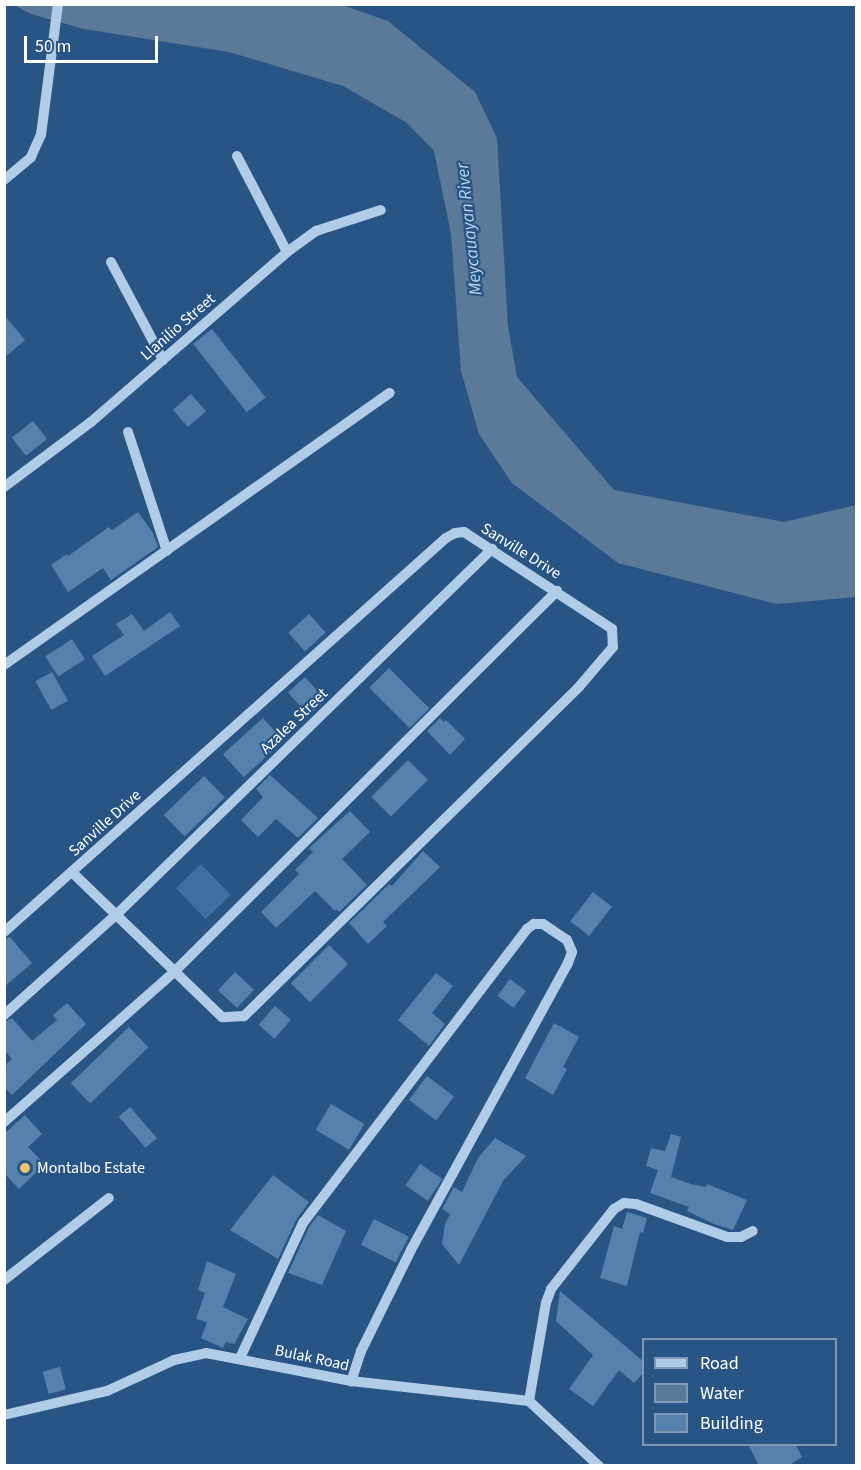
<!DOCTYPE html>
<html>
<head>
<meta charset="utf-8">
<style>
	body { margin:0 }
	#map { position:relative; width:861px; height:1470px; overflow:hidden; background:#285583; font-family:"Source Sans 3",sans-serif }
	div>[style] { position:absolute }
	.green>* { inset:0; background:#3d6f9f; transform-origin:0 0 }
	.water>* { inset:0; background:#5b7998 }
	.building>* { inset:0; background:#5581ac; transform-origin:0 0 }
	.minor>* { height:10px; margin:-5px; padding:0 5px; transform-origin:5px; border-radius:5px; background:#b1cce7 }
	.dots>* { width:16px; height:16px; translate:-50% -50%; box-sizing:border-box; border:3px solid #285583; border-radius:50% }
	span { translate:-50% -50%; white-space:nowrap; text-align:center; line-height:1.15; -webkit-text-stroke:4.5px #285583; paint-order:stroke }
	.street-label { font-size:16px; color:#fff }
	.poi-label { font-size:16px; color:#fff }
	.left { translate:0 -50%; text-align:left }
	.water-label { font-size:18px; color:#bdd6ee; font-style:italic }
	.frame { position:absolute; inset:0; border:6px solid #fff; pointer-events:none }
	.legend { position:absolute; left:642px; top:1338px; width:195px; height:108px; box-sizing:border-box; background:#285583; border:2px solid #7e99b5; margin:0; padding:8px 10px; list-style:none; font-size:18px; color:#fff }
	.legend li { display:flex; align-items:center; gap:12px; height:30px }
	.legend b { width:30px; border:2px solid #7e99b5 }
	.scale { position:absolute; left:24px; top:36px; width:134px; height:27px; box-sizing:border-box; border:3px solid #fff; border-top:0; padding-left:8px; font-size:18px; line-height:21px; white-space:nowrap; color:#fff; -webkit-text-stroke:4px #285583; paint-order:stroke }
</style>
</head>
<body>
<div id="map">
	<div class="green">
		<i style="left:201px;top:864px;width:43px;height:35px;rotate:46deg"></i>
	</div>
	<div class="water">
		<i style="clip-path:polygon(14px 5px,342px 5px,388px 21px,475px 92px,497px 138px,508px 326px,517px 377px,614px 490px,784px 522px,856px 505px,856px 597px,777px 604px,618px 563px,512px 483px,479px 434px,461px 371px,451px 234px,434px 151px,407px 123px,343px 86px,229px 52px,84px 29px,31px 14px)"></i>
	</div>
	<div class="building">
		<i style="clip-path:polygon(4px 315px,25px 340px,4px 358px)"></i>
		<i style="left:212px;top:329px;width:87px;height:24px;rotate:52deg"></i>
		<i style="left:191px;top:394px;width:23px;height:24px;rotate:49deg"></i>
		<i style="left:33px;top:421px;width:23px;height:27px;rotate:52deg"></i>
		<i style="clip-path:polygon(138px 512px,153px 533px,158px 547px,111px 580px,103px 568px,68px 592px,51px 565px,67px 554px,68px 556px,109px 527px,112px 530px)"></i>
		<i style="clip-path:polygon(170px 612px,180px 626px,105px 676px,92px 656px,124px 635px,116px 624px,132px 614px,144px 631px)"></i>
		<i style="left:309px;top:614px;width:25px;height:28px;rotate:48deg"></i>
		<i style="left:72px;top:639px;width:24px;height:32px;rotate:57deg"></i>
		<i style="left:389px;top:668px;width:57px;height:28px;rotate:45deg"></i>
		<i style="left:52px;top:672px;width:33px;height:19px;rotate:61deg"></i>
		<i style="left:305px;top:677px;width:31px;height:23px;rotate:48deg"></i>
		<i style="left:263px;top:718px;width:31px;height:54px;rotate:48deg"></i>
		<i style="clip-path:polygon(440px 718px,444px 722px,446px 720px,465px 739px,450px 755px,427px 731px)"></i>
		<i style="left:408px;top:760px;width:28px;height:52px;rotate:45deg"></i>
		<i style="clip-path:polygon(270px 775px,318px 818px,298px 838px,276px 819px,258px 837px,241px 820px,263px 797px,256px 789px)"></i>
		<i style="left:204px;top:776px;width:30px;height:56px;rotate:46deg"></i>
		<i style="clip-path:polygon(350px 811px,370px 832px,342px 859px,367px 885px,339px 912px,337px 909px,335px 911px,315px 891px,276px 928px,261px 912px,299px 874px,295px 870px,313px 852px,309px 848px)"></i>
		<i style="clip-path:polygon(423px 851px,440px 867px,383px 922px,387px 926px,368px 944px,349px 923px,389px 884px,392px 886px)"></i>
		<i style="left:593px;top:892px;width:24px;height:37px;rotate:38deg"></i>
		<i style="clip-path:polygon(10px 937px,32px 963px,4px 987px,4px 939px)"></i>
		<i style="left:329px;top:945px;width:27px;height:54px;rotate:45deg"></i>
		<i style="left:235px;top:972px;width:26px;height:25px;rotate:43deg"></i>
		<i style="clip-path:polygon(436px 973px,453px 986px,432px 1013px,445px 1024px,429px 1046px,398px 1020px)"></i>
		<i style="left:510px;top:979px;width:20px;height:21px;rotate:37deg"></i>
		<i style="clip-path:polygon(67px 1003px,86px 1024px,12px 1095px,4px 1087px,4px 1066px,12px 1059px,4px 1050px,4px 1022px,12px 1018px,32px 1041px,57px 1020px,53px 1015px)"></i>
		<i style="left:275px;top:1006px;width:21px;height:25px;rotate:41deg"></i>
		<i style="clip-path:polygon(554px 1023px,579px 1037px,563px 1067px,567px 1069px,553px 1095px,525px 1078px)"></i>
		<i style="left:129px;top:1027px;width:28px;height:81px;rotate:46deg"></i>
		<i style="left:427px;top:1076px;width:34px;height:30px;rotate:37deg"></i>
		<i style="left:331px;top:1104px;width:39px;height:30px;rotate:31deg"></i>
		<i style="left:130px;top:1107px;width:41px;height:15px;rotate:49deg"></i>
		<i style="clip-path:polygon(25px 1115px,42px 1134px,28px 1147px,45px 1164px,19px 1189px,4px 1173px,4px 1134px)"></i>
		<i style="clip-path:polygon(671px 1134px,681px 1137px,671px 1177px,691px 1184px,706px 1187px,707px 1184px,747px 1200px,733px 1230px,714px 1224px,687px 1211px,689px 1207px,650px 1193px,658px 1170px,646px 1166px,651px 1148px,665px 1151px)"></i>
		<i style="clip-path:polygon(495px 1138px,526px 1156px,503px 1181px,459px 1265px,442px 1244px,445px 1224px,450px 1214px,442px 1209px,454px 1187px,462px 1192px,478px 1158px)"></i>
		<i style="left:420px;top:1164px;width:27px;height:26px;rotate:34deg"></i>
		<i style="clip-path:polygon(273px 1175px,309px 1202px,296px 1220px,278px 1259px,230px 1230px)"></i>
		<i style="clip-path:polygon(627px 1212px,647px 1218px,643px 1233px,640px 1232px,627px 1286px,600px 1278px,614px 1226px,622px 1229px)"></i>
		<i style="clip-path:polygon(318px 1215px,346px 1231px,322px 1285px,288px 1273px,309px 1227px)"></i>
		<i style="left:374px;top:1219px;width:39px;height:29px;rotate:27deg"></i>
		<i style="clip-path:polygon(207px 1261px,236px 1274px,223px 1307px,248px 1319px,234px 1344px,226px 1342px,223px 1348px,201px 1338px,207px 1322px,196px 1319px,205px 1293px,198px 1290px)"></i>
		<i style="clip-path:polygon(560px 1291px,644px 1362px,644px 1372px,634px 1383px,619px 1370px,593px 1406px,569px 1389px,593px 1355px,556px 1321px)"></i>
		<i style="left:60px;top:1367px;width:23px;height:18px;rotate:75deg"></i>
		<i style="clip-path:polygon(748px 1444px,795px 1444px,802px 1457px,788px 1466px,759px 1466px)"></i>
	</div>
	<div class="minor">
		<i style="left:237px;top:156px;width:108px;rotate:62.5deg"></i>
		<i style="left:4px;top:180px;width:35px;rotate:-40deg"></i>
		<i style="left:31px;top:157px;width:24px;rotate:-66deg"></i>
		<i style="left:41px;top:135px;width:132px;rotate:-82.6deg"></i>
		<i style="left:111px;top:262px;width:111px;rotate:62deg"></i>
		<i style="left:128px;top:432px;width:125px;rotate:71.9deg"></i>
		<i style="left:4px;top:487px;width:109px;rotate:-36.8deg"></i>
		<i style="left:91px;top:422px;width:259px;rotate:-40.9deg"></i>
		<i style="left:287px;top:252px;width:36px;rotate:-36deg"></i>
		<i style="left:316px;top:231px;width:68px;rotate:-17.9deg"></i>
		<i style="left:4px;top:665px;width:472px;rotate:-35.2deg"></i>
		<i style="left:4px;top:932px;width:592px;rotate:-41.71deg"></i>
		<i style="left:446px;top:538px;width:10px;rotate:-29deg"></i>
		<i style="left:455px;top:533px;width:9px;rotate:-6deg"></i>
		<i style="left:464px;top:532px;width:177px;rotate:33.2deg"></i>
		<i style="left:612px;top:629px;width:18px;rotate:87deg"></i>
		<i style="left:613px;top:647px;width:52px;rotate:130.4deg"></i>
		<i style="left:579px;top:687px;width:470px;rotate:135.5deg"></i>
		<i style="left:244px;top:1016px;width:22px;rotate:177deg"></i>
		<i style="left:222px;top:1017px;width:209px;rotate:-136deg"></i>
		<i style="left:4px;top:1015px;width:150px;rotate:-41.8deg"></i>
		<i style="left:116px;top:915px;width:525px;rotate:-44.23deg"></i>
		<i style="left:4px;top:1122px;width:228px;rotate:-41.4deg"></i>
		<i style="left:175px;top:971px;width:539px;rotate:-44.85deg"></i>
		<i style="left:4px;top:1280px;width:133px;rotate:-38deg"></i>
		<i style="left:240px;top:1358px;width:149px;rotate:-65deg"></i>
		<i style="left:303px;top:1223px;width:370px;rotate:-52.7deg"></i>
		<i style="left:527px;top:929px;width:9px;rotate:-36deg"></i>
		<i style="left:534px;top:924px;width:9px"></i>
		<i style="left:543px;top:924px;width:29px;rotate:34deg"></i>
		<i style="left:567px;top:940px;width:13px;rotate:67deg"></i>
		<i style="left:572px;top:952px;width:12px;rotate:110deg"></i>
		<i style="left:568px;top:963px;width:327px;rotate:118.7deg"></i>
		<i style="left:411px;top:1250px;width:113px;rotate:116.3deg"></i>
		<i style="left:361px;top:1351px;width:32px;rotate:108deg"></i>
		<i style="left:529px;top:1401px;width:99px;rotate:-80.2deg"></i>
		<i style="left:546px;top:1303px;width:15px;rotate:-70deg"></i>
		<i style="left:551px;top:1289px;width:102px;rotate:-51.8deg"></i>
		<i style="left:614px;top:1209px;width:12px;rotate:-31deg"></i>
		<i style="left:624px;top:1203px;width:12px;rotate:5deg"></i>
		<i style="left:636px;top:1204px;width:97px;rotate:19.9deg"></i>
		<i style="left:727px;top:1237px;width:14px"></i>
		<i style="left:741px;top:1237px;width:13px;rotate:-27deg"></i>
		<i style="left:4px;top:1415px;width:106px;rotate:-13.1deg"></i>
		<i style="left:107px;top:1391px;width:74px;rotate:-24.8deg"></i>
		<i style="left:174px;top:1360px;width:33px;rotate:-12deg"></i>
		<i style="left:206px;top:1353px;width:148px;rotate:10.9deg"></i>
		<i style="left:351px;top:1381px;width:179px;rotate:6.4deg"></i>
		<i style="left:529px;top:1401px;width:96px;rotate:42.9deg"></i>
	</div>
	<div class="dots">
		<i style="left:25px;top:1168px;background:#eec577"></i>
	</div>
	<div class="street-label">
		<span style="left:178px;top:327px;rotate:-41deg">Llanilio Street</span>
		<span style="left:521px;top:551px;rotate:32deg">Sanville Drive</span>
		<span style="left:294px;top:721px;rotate:-44deg">Azalea Street</span>
		<span style="left:105px;top:823px;rotate:-42deg">Sanville Drive</span>
		<span style="left:312px;top:1358px;rotate:12deg">Bulak Road</span>
	</div>
	<div class="poi-label">
		<span class="left" style="left:37px;top:1168px">Montalbo Estate</span>
	</div>
	<div class="water-label">
		<span style="left:470px;top:229px;rotate:-96deg">Meycauayan River</span>
	</div>
	<div class="frame"></div>
	<ul class="legend">
	<li><b style="height:8px;background:#b1cce7"></b>Road</li>
	<li><b style="height:16px;background:#5b7998"></b>Water</li>
	<li><b style="height:16px;background:#5581ac"></b>Building</li>
	</ul>
	<div class="scale">50 m</div>
</div>
</body>
</html>
